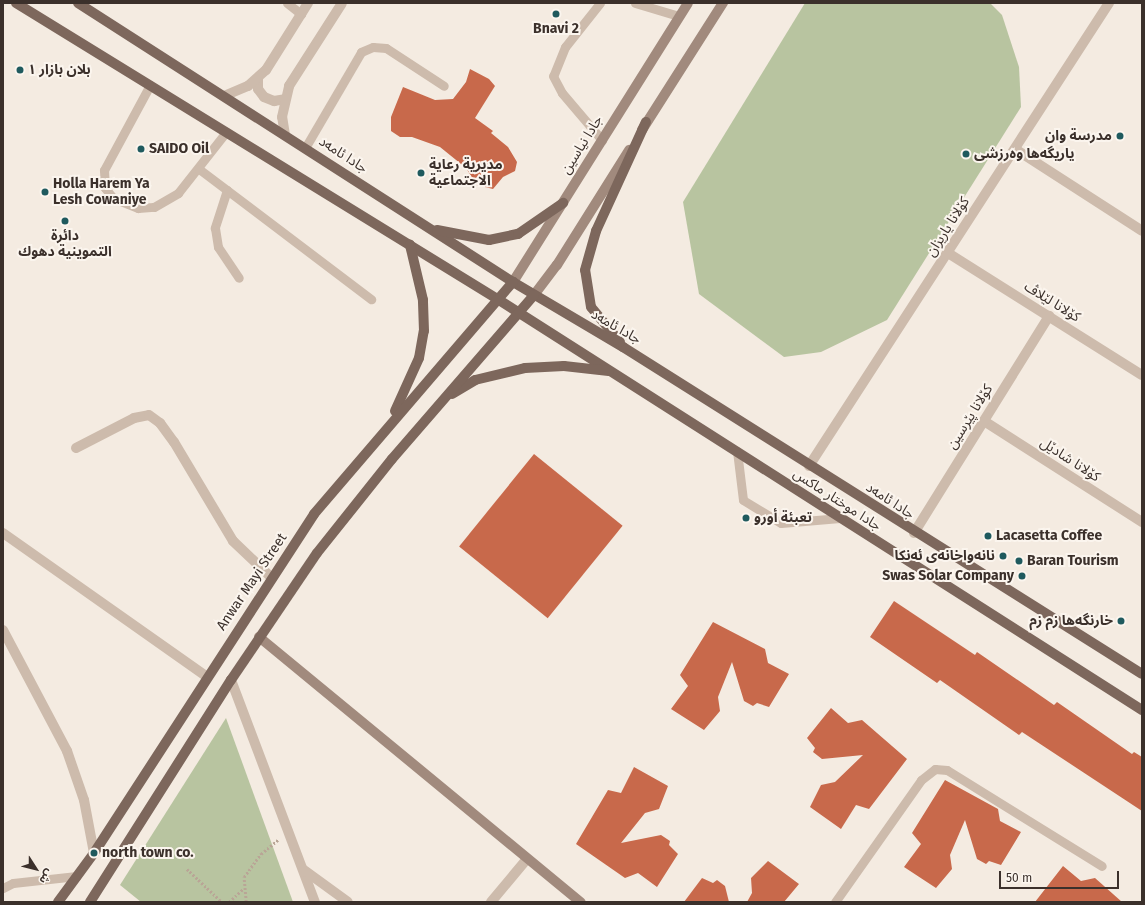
<!DOCTYPE html>
<html>
<head>
<meta charset="utf-8">
<style>
	body { margin:0 }
	#map { position:relative; width:1145px; height:905px; overflow:hidden; background:#f4ebe1; font-family:"Fira Sans","Noto Sans Arabic",sans-serif }
	div>[style] { position:absolute }
	.green>* { inset:0; background:#b8c4a0 }
	.building>* { inset:0; background:#c8694b; transform-origin:0 0 }
	.path>* { height:2.5px; margin-top:-1.25px; transform-origin:0; background:repeating-linear-gradient(90deg,#b9a596 0 2px,transparent 0 4px) }
	.lane>* { height:9px; margin:-4.5px; padding:0 4.5px; transform-origin:4.5px; border-radius:4.5px; background:#cdbbac }
	.street>* { height:10px; margin:-5px; padding:0 5px; transform-origin:5px; border-radius:5px; background:#cdbbac }
	.secondary>* { height:10px; margin:-5px; padding:0 5px; transform-origin:5px; border-radius:5px; background:#a18a7d }
	.primary>* { height:10px; margin:-5px; padding:0 5px; transform-origin:5px; border-radius:5px; background:#7d675c }
	.dots>* { width:11px; height:11px; translate:-50% -50%; box-sizing:border-box; border:2px solid #fbf5ee; border-radius:50% }
	span { translate:-50% -50%; white-space:nowrap; text-align:center; line-height:1.15; -webkit-text-stroke:4px #fbf5ee; paint-order:stroke }
	.poi-label { font-size:14px; color:#3b302b; font-weight:700 }
	.left { translate:0 -50%; text-align:left }
	.right { translate:-100% -50%; text-align:right }
	.street-label { font-size:14px; color:#3b302b }
	.frame { position:absolute; inset:0; border:4px solid #3b302b; pointer-events:none }
	.north { position:absolute; left:16px; top:849px; width:40px; height:40px; -webkit-text-stroke:3px #fbf5ee; paint-order:stroke; rotate:126deg; font-size:11px; font-weight:700; line-height:16px; text-align:center; color:#3b302b }
	.north::after { content:''; display:block; margin:auto; width:14px; height:18px; background:#3b302b; clip-path:polygon(50% 0,100% 100%,50% 72%,0 100%) }
	.scale { position:absolute; left:999px; top:871px; width:120px; height:18px; box-sizing:border-box; border:2px solid #3b302b; border-top:0; padding-left:5px; font-size:12px; line-height:14px; white-space:nowrap; color:#3b302b; -webkit-text-stroke:3px #fbf5ee; paint-order:stroke }
</style>
</head>
<body>
<div id="map">
	<div class="green">
		<i style="clip-path:polygon(805px 3px,990px 3px,1002px 15px,1019px 67px,1021px 107px,887px 320px,821px 352px,784px 357px,699px 294px,683px 202px)"></i>
		<i style="clip-path:polygon(226px 718px,293px 902px,141px 902px,120px 885px)"></i>
	</div>
	<div class="building">
		<i style="clip-path:polygon(470px 69px,489px 79px,495px 86px,475px 118px,493px 131px,491px 133px,508px 147px,517px 162px,515px 171px,503px 177px,493px 189px,477px 185px,466px 168px,440px 147px,412px 137px,400px 137px,391px 131px,391px 117px,403px 87px,435px 100px,453px 99px,466px 82px)"></i>
		<i style="left:534px;top:454px;width:114px;height:119px;rotate:39deg"></i>
		<i style="clip-path:polygon(894px 601px,975px 655px,977px 652px,1054px 705px,1057px 702px,1132px 754px,1134px 752px,1142px 757px,1142px 811px,1022px 732px,1019px 735px,940px 680px,937px 683px,870px 637px)"></i>
		<i style="clip-path:polygon(713px 622px,765px 649px,768px 663px,789px 674px,769px 707px,757px 703px,753px 706px,744px 701px,732px 662px,718px 697px,720px 711px,704px 730px,671px 709px,688px 686px,680px 675px)"></i>
		<i style="clip-path:polygon(831px 708px,848px 723px,862px 720px,907px 759px,869px 809px,856px 805px,841px 829px,810px 807px,821px 785px,835px 782px,863px 755px,822px 759px,813px 752px,815px 748px,807px 738px)"></i>
		<i style="clip-path:polygon(634px 767px,668px 786px,659px 809px,645px 813px,621px 843px,661px 835px,670px 841px,669px 845px,678px 854px,657px 887px,638px 873px,625px 878px,576px 844px,608px 790px,621px 793px)"></i>
		<i style="clip-path:polygon(945px 780px,998px 809px,1000px 821px,1021px 832px,1001px 865px,989px 861px,986px 864px,977px 859px,965px 820px,950px 855px,952px 869px,936px 888px,904px 867px,921px 844px,912px 833px)"></i>
		<i style="clip-path:polygon(768px 861px,799px 884px,784px 902px,747px 902px,752px 893px,751px 878px)"></i>
		<i style="clip-path:polygon(1063px 866px,1081px 881px,1095px 878px,1122px 902px,1035px 902px)"></i>
		<i style="clip-path:polygon(702px 878px,713px 883px,717px 880px,725px 886px,729px 902px,684px 902px)"></i>
	</div>
	<div class="path">
		<i style="left:187px;top:869px;width:48px;rotate:43.3deg"></i>
		<i style="left:229px;top:902px;width:19px;rotate:-43deg"></i>
		<i style="left:246px;top:902px;width:25px;rotate:-95deg"></i>
		<i style="left:244px;top:877px;width:29px;rotate:-54deg"></i>
		<i style="left:261px;top:854px;width:23px;rotate:-40deg"></i>
	</div>
	<div class="lane">
		<i style="left:287px;top:3px;width:18px;rotate:38deg"></i>
		<i style="left:600px;top:3px;width:56px;rotate:128.5deg"></i>
		<i style="left:565px;top:47px;width:31px;rotate:112deg"></i>
		<i style="left:553px;top:76px;width:19px;rotate:62deg"></i>
		<i style="left:562px;top:93px;width:62px;rotate:49.6deg"></i>
		<i style="left:635px;top:3px;width:46px;rotate:16.5deg"></i>
		<i style="left:150px;top:85px;width:97px;rotate:118.4deg"></i>
		<i style="left:104px;top:170px;width:18px;rotate:87deg"></i>
		<i style="left:105px;top:188px;width:13px;rotate:51deg"></i>
		<i style="left:113px;top:198px;width:27px;rotate:22deg"></i>
		<i style="left:138px;top:208px;width:16px;rotate:-4deg"></i>
		<i style="left:154px;top:207px;width:28px;rotate:-30deg"></i>
		<i style="left:178px;top:193px;width:78px;rotate:-51.8deg"></i>
		<i style="left:305px;top:148px;width:111px;rotate:-59.7deg"></i>
		<i style="left:361px;top:52px;width:13px;rotate:-23deg"></i>
		<i style="left:373px;top:47px;width:13px;rotate:4deg"></i>
		<i style="left:386px;top:48px;width:69px;rotate:33.2deg"></i>
		<i style="left:199px;top:169px;width:216px;rotate:37.1deg"></i>
		<i style="left:227px;top:190px;width:40px;rotate:108deg"></i>
		<i style="left:215px;top:228px;width:19px;rotate:81deg"></i>
		<i style="left:218px;top:247px;width:37px;rotate:56deg"></i>
		<i style="left:737px;top:451px;width:49px;rotate:83deg"></i>
		<i style="left:743px;top:500px;width:44px;rotate:31.2deg"></i>
		<i style="left:781px;top:523px;width:59px;rotate:-4.8deg"></i>
		<i style="left:3px;top:888px;width:11px;rotate:-27deg"></i>
		<i style="left:13px;top:883px;width:64px;rotate:-6.2deg"></i>
		<i style="left:835px;top:902px;width:149px;rotate:-54.8deg"></i>
		<i style="left:921px;top:780px;width:18px;rotate:-38deg"></i>
		<i style="left:935px;top:769px;width:12px;rotate:5deg"></i>
		<i style="left:947px;top:770px;width:182px;rotate:31.8deg"></i>
	</div>
	<div class="street">
		<i style="left:258px;top:78px;width:11px;rotate:90deg"></i>
		<i style="left:258px;top:89px;width:10px;rotate:53deg"></i>
		<i style="left:264px;top:97px;width:11px;rotate:22deg"></i>
		<i style="left:274px;top:101px;width:11px;rotate:-10deg"></i>
		<i style="left:224px;top:96px;width:26px;rotate:-23deg"></i>
		<i style="left:248px;top:86px;width:24px;rotate:-42deg"></i>
		<i style="left:266px;top:70px;width:79px;rotate:-57.9deg"></i>
		<i style="left:285px;top:135px;width:18px;rotate:-99deg"></i>
		<i style="left:282px;top:117px;width:32px;rotate:-77deg"></i>
		<i style="left:289px;top:86px;width:98px;rotate:-57.4deg"></i>
		<i style="left:1015px;top:149px;width:151px;rotate:32.8deg"></i>
		<i style="left:948px;top:253px;width:229px;rotate:32.2deg"></i>
		<i style="left:984px;top:421px;width:188px;rotate:32.6deg"></i>
		<i style="left:76px;top:448px;width:65px;rotate:-27.3deg"></i>
		<i style="left:134px;top:418px;width:15px;rotate:-11deg"></i>
		<i style="left:149px;top:415px;width:14px;rotate:36deg"></i>
		<i style="left:160px;top:423px;width:24px;rotate:54deg"></i>
		<i style="left:174px;top:442px;width:115px;rotate:59.2deg"></i>
		<i style="left:233px;top:541px;width:52px;rotate:43.5deg"></i>
		<i style="left:809px;top:466px;width:552px;rotate:-57.06deg"></i>
		<i style="left:3px;top:533px;width:248px;rotate:35.2deg"></i>
		<i style="left:914px;top:533px;width:256px;rotate:-58.1deg"></i>
		<i style="left:3px;top:630px;width:137px;rotate:62.1deg"></i>
		<i style="left:67px;top:751px;width:52px;rotate:70.9deg"></i>
		<i style="left:84px;top:800px;width:54px;rotate:79.3deg"></i>
		<i style="left:231px;top:680px;width:237px;rotate:69.3deg"></i>
		<i style="left:304px;top:870px;width:54px;rotate:36deg"></i>
		<i style="left:491px;top:902px;width:56px;rotate:-50.1deg"></i>
	</div>
	<div class="secondary">
		<i style="left:642px;top:130px;width:151px;rotate:-57.5deg"></i>
		<i style="left:513px;top:282px;width:329px;rotate:-57.9deg"></i>
		<i style="left:534px;top:295px;width:38px;rotate:-53deg"></i>
		<i style="left:557px;top:265px;width:136px;rotate:-57.9deg"></i>
		<i style="left:259px;top:637px;width:417px;rotate:39.5deg"></i>
	</div>
	<div class="primary">
		<i style="left:16px;top:3px;width:567px;rotate:31.59deg"></i>
		<i style="left:499px;top:300px;width:763px;rotate:32.52deg"></i>
		<i style="left:78px;top:3px;width:517px;rotate:32.68deg"></i>
		<i style="left:513px;top:282px;width:128px;rotate:30.6deg"></i>
		<i style="left:623px;top:347px;width:613px;rotate:32.21deg"></i>
		<i style="left:437px;top:230px;width:53px;rotate:10.9deg"></i>
		<i style="left:489px;top:240px;width:30px;rotate:-12deg"></i>
		<i style="left:518px;top:234px;width:55px;rotate:-34.6deg"></i>
		<i style="left:620px;top:342px;width:45px;rotate:-129.6deg"></i>
		<i style="left:591px;top:307px;width:37px;rotate:-99deg"></i>
		<i style="left:585px;top:270px;width:41px;rotate:-74.2deg"></i>
		<i style="left:596px;top:231px;width:120px;rotate:-65.4deg"></i>
		<i style="left:452px;top:394px;width:27px;rotate:-31deg"></i>
		<i style="left:475px;top:380px;width:51px;rotate:-13.5deg"></i>
		<i style="left:525px;top:368px;width:39px;rotate:-3deg"></i>
		<i style="left:564px;top:366px;width:45px;rotate:6.3deg"></i>
		<i style="left:395px;top:411px;width:58px;rotate:-65.6deg"></i>
		<i style="left:419px;top:358px;width:27px;rotate:-80deg"></i>
		<i style="left:424px;top:331px;width:31px;rotate:-92deg"></i>
		<i style="left:423px;top:300px;width:57px;rotate:-103.3deg"></i>
		<i style="left:58px;top:902px;width:61px;rotate:-53.7deg"></i>
		<i style="left:94px;top:853px;width:404px;rotate:-57deg"></i>
		<i style="left:314px;top:514px;width:306px;rotate:-49.4deg"></i>
		<i style="left:90px;top:902px;width:263px;rotate:-57.6deg"></i>
		<i style="left:231px;top:680px;width:153px;rotate:-55.9deg"></i>
		<i style="left:317px;top:553px;width:120px;rotate:-51.4deg"></i>
		<i style="left:392px;top:459px;width:217px;rotate:-49.1deg"></i>
	</div>
	<div class="dots">
		<i style="left:556px;top:14px;background:#1f5a5e"></i>
		<i style="left:20px;top:70px;background:#1f5a5e"></i>
		<i style="left:1120px;top:136px;background:#1f5a5e"></i>
		<i style="left:141px;top:149px;background:#1f5a5e"></i>
		<i style="left:966px;top:154px;background:#1f5a5e"></i>
		<i style="left:421px;top:173px;background:#1f5a5e"></i>
		<i style="left:45px;top:192px;background:#1f5a5e"></i>
		<i style="left:65px;top:221px;background:#1f5a5e"></i>
		<i style="left:746px;top:518px;background:#1f5a5e"></i>
		<i style="left:988px;top:536px;background:#1f5a5e"></i>
		<i style="left:1003px;top:556px;background:#1f5a5e"></i>
		<i style="left:1019px;top:561px;background:#1f5a5e"></i>
		<i style="left:1022px;top:576px;background:#1f5a5e"></i>
		<i style="left:1121px;top:621px;background:#1f5a5e"></i>
		<i style="left:94px;top:853px;background:#1f5a5e"></i>
	</div>
	<div class="poi-label">
		<span style="left:556px;top:29px">Bnavi 2</span>
		<span class="left" style="left:28px;top:70px">بلان بازار ١</span>
		<span class="right" style="left:1112px;top:136px">مدرسة وان</span>
		<span class="left" style="left:149px;top:149px">SAIDO Oil</span>
		<span class="left" style="left:974px;top:154px">ياريگەها وەرزشی</span>
		<span class="left" style="left:429px;top:173px">مديرية رعاية<br>الاجتماعية</span>
		<span class="left" style="left:53px;top:192px">Holla Harem Ya<br>Lesh Cowaniye</span>
		<span style="left:65px;top:244px">دائرة<br>التموينية دهوك</span>
		<span class="left" style="left:754px;top:518px">تعبئة أورو</span>
		<span class="left" style="left:996px;top:536px">Lacasetta Coffee</span>
		<span class="right" style="left:995px;top:556px">نانەواخانەی ئەنکا</span>
		<span class="left" style="left:1027px;top:561px">Baran Tourism</span>
		<span class="right" style="left:1014px;top:576px">Swas Solar Company</span>
		<span class="right" style="left:1113px;top:621px">خارنگەها زم زم</span>
		<span class="left" style="left:102px;top:853px">north town co.</span>
	</div>
	<div class="street-label">
		<span style="left:582px;top:145px;rotate:-58deg">جادا نیاسین</span>
		<span style="left:343px;top:155px;rotate:33deg">جادا ئامەد</span>
		<span style="left:948px;top:227px;rotate:-57deg">کۆلانا یاریزان</span>
		<span style="left:1052px;top:302px;rotate:32deg">کۆلانا لێلاڤ</span>
		<span style="left:616px;top:327px;rotate:30deg">جادا ئامەد</span>
		<span style="left:970px;top:417px;rotate:-58deg">کۆلانا پێرسین</span>
		<span style="left:1070px;top:460px;rotate:33deg">کۆلانا شادێل</span>
		<span style="left:837px;top:500px;rotate:33deg">جادا موختار ماكس</span>
		<span style="left:890px;top:501px;rotate:33deg">جادا ئامەد</span>
		<span style="left:252px;top:582px;rotate:-56deg">Anwar Mayi Street</span>
	</div>
	<div class="frame"></div>
	<div class="north">ش</div>
	<div class="scale">50 m</div>
</div>
</body>
</html>
